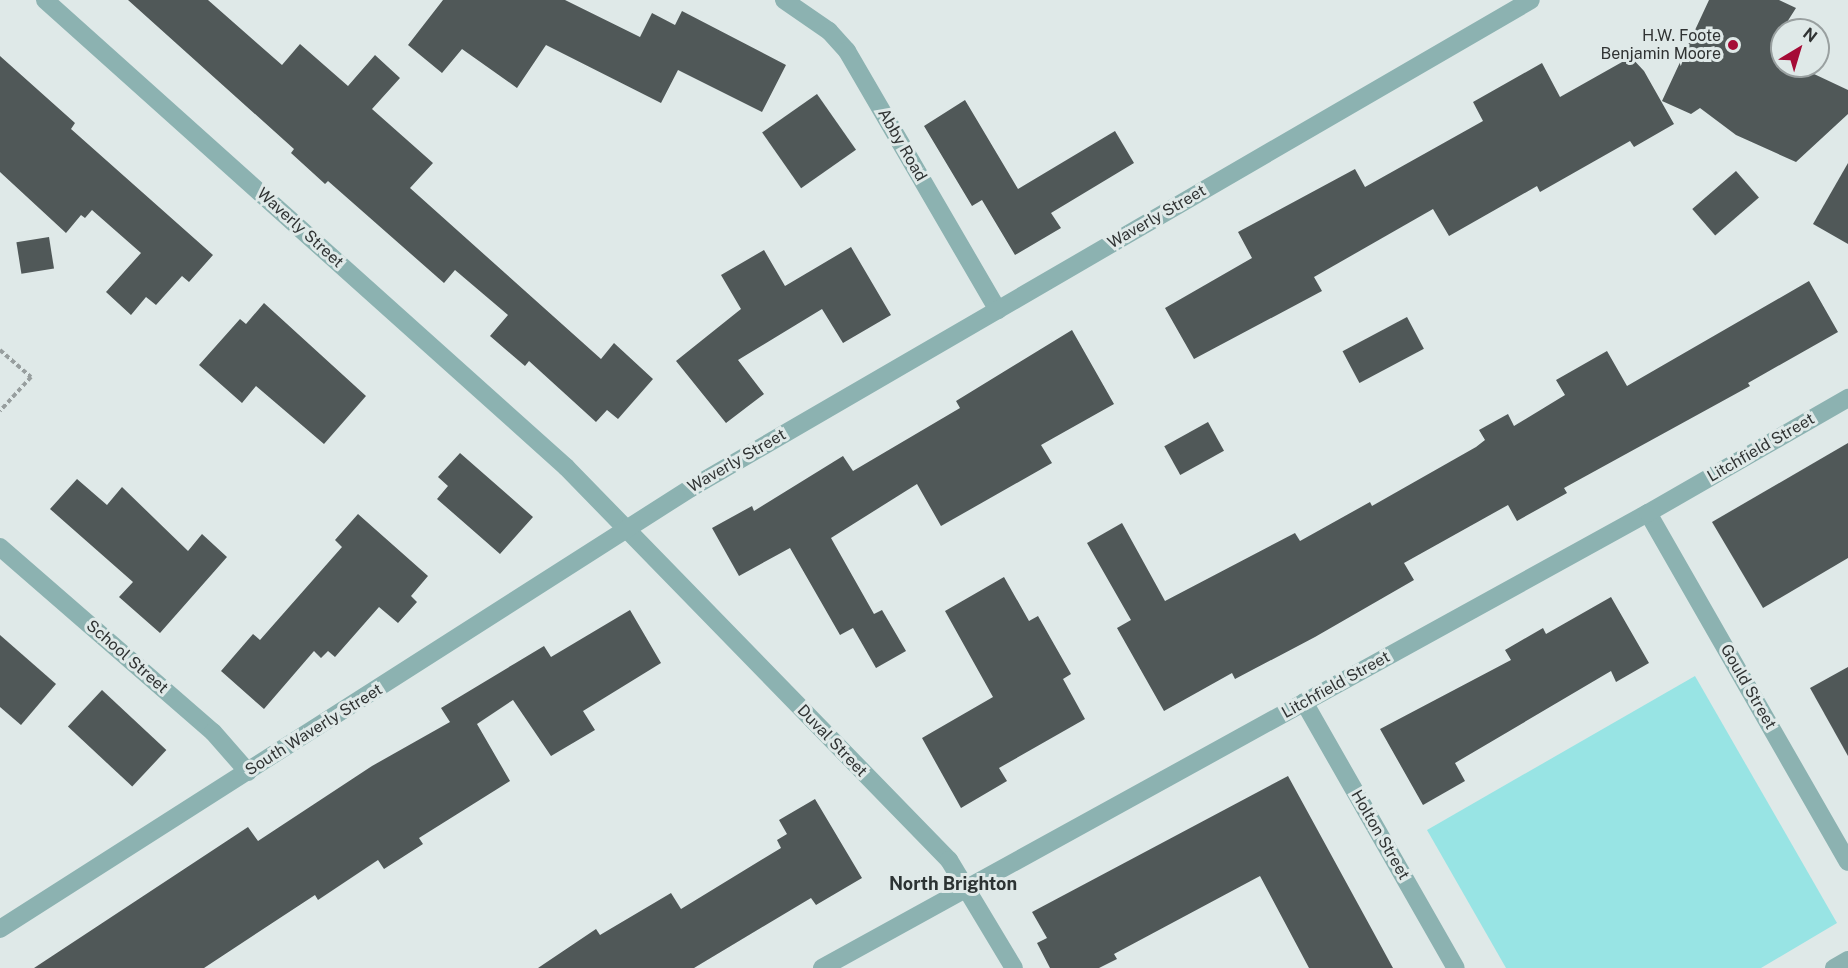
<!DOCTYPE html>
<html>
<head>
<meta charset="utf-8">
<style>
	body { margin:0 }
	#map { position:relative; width:1848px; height:968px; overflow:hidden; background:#dfe9e8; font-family:"Public Sans",sans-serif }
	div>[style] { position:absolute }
	.green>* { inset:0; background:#98e4e4 }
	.building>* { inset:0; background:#505858; transform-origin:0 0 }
	.path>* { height:4px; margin-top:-2px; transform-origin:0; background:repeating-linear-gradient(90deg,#979e9e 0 4.5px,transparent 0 7.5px) }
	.minor>* { height:18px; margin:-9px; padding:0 9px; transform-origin:9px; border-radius:9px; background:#8cb2b1 }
	.dots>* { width:16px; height:16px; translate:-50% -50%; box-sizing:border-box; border:3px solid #dfe9e8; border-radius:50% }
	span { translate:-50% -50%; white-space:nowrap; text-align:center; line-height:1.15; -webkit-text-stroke:6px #dfe9e8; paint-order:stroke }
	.poi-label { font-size:16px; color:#303333 }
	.right { translate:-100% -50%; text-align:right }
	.street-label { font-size:16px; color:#303333 }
	.neighbourhood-label { font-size:18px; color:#2c3333; font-weight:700 }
	.north { position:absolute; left:1770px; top:18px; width:60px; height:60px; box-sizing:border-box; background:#dfe9e8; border:2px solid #99a0a0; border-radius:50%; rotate:38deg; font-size:16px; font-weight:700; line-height:24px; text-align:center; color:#303333 }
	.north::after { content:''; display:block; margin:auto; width:21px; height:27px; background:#a50b36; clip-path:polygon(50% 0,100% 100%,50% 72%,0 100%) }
</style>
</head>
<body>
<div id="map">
	<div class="green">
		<i style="clip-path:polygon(1695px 676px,1837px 923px,1761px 968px,1506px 968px,1427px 830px)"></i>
	</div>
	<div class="building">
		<i style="clip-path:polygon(128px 0,208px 0,282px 65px,300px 44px,348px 86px,375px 55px,400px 78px,372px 109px,433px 163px,410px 188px,601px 359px,614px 343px,653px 379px,618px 419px,607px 410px,596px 422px,529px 361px,525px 366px,490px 336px,508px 315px,455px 270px,444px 283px,328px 181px,325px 184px,291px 153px,294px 149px)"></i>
		<i style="clip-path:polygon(443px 0,565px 0,640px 37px,652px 13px,675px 25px,682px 11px,786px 65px,762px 112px,678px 70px,661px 103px,546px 45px,517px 88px,462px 49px,442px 73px,408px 45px)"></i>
		<i style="clip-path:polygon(1709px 0,1779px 0,1796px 8px,1782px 30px,1774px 56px,1782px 59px,1782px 66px,1797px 66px,1848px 90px,1848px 114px,1796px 162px,1736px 135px,1700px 108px,1691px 114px,1662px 101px)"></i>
		<i style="clip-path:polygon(0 56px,75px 123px,71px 129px,213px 255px,189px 282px,182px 276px,156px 305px,146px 297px,131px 315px,106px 292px,141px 253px,92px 210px,85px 218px,81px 215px,66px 233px,0 172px)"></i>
		<i style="clip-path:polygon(1631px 57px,1644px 71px,1674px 124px,1634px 147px,1630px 141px,1540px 192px,1537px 186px,1449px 236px,1433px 209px,1314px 277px,1322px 291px,1194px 359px,1165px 308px,1252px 258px,1238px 232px,1355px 169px,1365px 187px,1483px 121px,1473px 102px,1542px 63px,1560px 97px)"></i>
		<i style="left:817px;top:94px;width:68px;height:67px;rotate:55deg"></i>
		<i style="clip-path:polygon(965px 100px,1018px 189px,1115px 131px,1134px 163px,1051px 213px,1061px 228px,1015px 255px,982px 200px,972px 206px,924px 126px)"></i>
		<i style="clip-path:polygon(1848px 163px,1848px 244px,1813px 224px)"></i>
		<i style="left:1736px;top:171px;width:35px;height:58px;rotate:49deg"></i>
		<i style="left:49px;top:237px;width:32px;height:33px;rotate:81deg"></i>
		<i style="clip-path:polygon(851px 247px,891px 315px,843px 343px,822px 309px,738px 360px,764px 394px,726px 423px,676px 361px,741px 309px,721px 275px,764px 250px,785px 286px)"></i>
		<i style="clip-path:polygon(1809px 281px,1838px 332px,1748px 383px,1750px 386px,1564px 488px,1567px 493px,1517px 521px,1508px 505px,1404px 563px,1414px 580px,1315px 637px,1235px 679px,1232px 673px,1164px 711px,1117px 628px,1131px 620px,1087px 543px,1122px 523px,1165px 601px,1295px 533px,1300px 541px,1370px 502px,1372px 506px,1476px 447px,1485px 440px,1479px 430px,1508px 414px,1514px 426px,1565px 395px,1556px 380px,1607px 351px,1627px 386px)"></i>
		<i style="clip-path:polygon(264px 303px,366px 396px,324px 444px,256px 386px,242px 403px,199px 365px,240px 319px,246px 324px)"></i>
		<i style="left:1407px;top:317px;width:36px;height:73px;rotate:62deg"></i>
		<i style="clip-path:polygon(1072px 330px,1114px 404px,1041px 445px,1052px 463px,941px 526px,917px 484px,831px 538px,874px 614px,882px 610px,906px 651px,876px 668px,853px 628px,840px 635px,790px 548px,739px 576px,712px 528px,752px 506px,754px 511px,843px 456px,853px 471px,960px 408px,956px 401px)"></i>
		<i style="left:1208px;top:422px;width:33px;height:50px;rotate:61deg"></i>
		<i style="clip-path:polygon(1848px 443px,1848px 558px,1763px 608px,1712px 522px)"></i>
		<i style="clip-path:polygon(460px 453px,533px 517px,500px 554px,437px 499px,448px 486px,438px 477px)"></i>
		<i style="clip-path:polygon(77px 479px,107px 505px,122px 487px,188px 551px,202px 534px,227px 557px,160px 633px,119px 597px,133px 582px,50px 509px)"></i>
		<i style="clip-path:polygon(358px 514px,428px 576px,411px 596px,417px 602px,398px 623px,379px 607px,335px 657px,328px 651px,321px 658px,314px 651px,264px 709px,221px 671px,253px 634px,260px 640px,342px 547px,335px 540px)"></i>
		<i style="clip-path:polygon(1004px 577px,1029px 621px,1038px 616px,1071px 674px,1063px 679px,1085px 719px,999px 768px,1007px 781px,961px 808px,922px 738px,993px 697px,945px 611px)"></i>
		<i style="clip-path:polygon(1611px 597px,1649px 663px,1616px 682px,1611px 671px,1455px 763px,1465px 781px,1423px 805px,1380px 729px,1511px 660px,1505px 650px,1543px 628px,1546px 634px)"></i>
		<i style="clip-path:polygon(630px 610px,661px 663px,583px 711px,595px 730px,551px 756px,513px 700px,477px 724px,510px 781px,419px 838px,423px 844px,384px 869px,378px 860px,318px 900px,315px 895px,204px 968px,34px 968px,248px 827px,258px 841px,372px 766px,450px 722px,441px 708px,514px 664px,544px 646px,551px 657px)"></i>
		<i style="clip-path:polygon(0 635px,56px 684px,21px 725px,0 707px)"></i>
		<i style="clip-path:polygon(1848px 667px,1848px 756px,1810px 688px)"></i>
		<i style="left:102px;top:690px;width:88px;height:50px;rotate:43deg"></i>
		<i style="clip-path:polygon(1288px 776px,1393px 968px,1309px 968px,1260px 876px,1114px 954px,1117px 959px,1099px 968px,1050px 968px,1037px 943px,1047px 938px,1032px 912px)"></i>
		<i style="clip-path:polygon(815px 799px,862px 878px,816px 905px,811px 898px,694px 968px,538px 968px,596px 929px,600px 935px,671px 893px,681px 909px,781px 848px,777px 840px,787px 834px,779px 820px)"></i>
	</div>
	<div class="path">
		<i style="left:0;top:350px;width:41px;rotate:41.1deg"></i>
		<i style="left:31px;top:377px;width:46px;rotate:132.4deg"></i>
	</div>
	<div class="minor">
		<i style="left:45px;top:0;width:700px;rotate:41.87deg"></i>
		<i style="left:566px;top:467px;width:549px;rotate:45.74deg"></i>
		<i style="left:949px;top:860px;width:126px;rotate:59deg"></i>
		<i style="left:784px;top:0;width:55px;rotate:34.6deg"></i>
		<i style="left:829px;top:31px;width:27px;rotate:48deg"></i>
		<i style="left:847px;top:51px;width:300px;rotate:59.8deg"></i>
		<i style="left:1648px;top:513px;width:402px;rotate:60.2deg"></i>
		<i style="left:0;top:547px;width:282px;rotate:41deg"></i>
		<i style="left:213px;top:732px;width:53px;rotate:48.8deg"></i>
		<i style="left:1304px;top:702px;width:306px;rotate:60.3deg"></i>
		<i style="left:0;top:929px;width:820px;rotate:-32.55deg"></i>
		<i style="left:691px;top:488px;width:971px;rotate:-30.15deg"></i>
		<i style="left:822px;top:968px;width:943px;rotate:-28.85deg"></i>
		<i style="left:1648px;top:513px;width:231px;rotate:-29.9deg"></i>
		<i style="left:1834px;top:968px;width:16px;rotate:-30deg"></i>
	</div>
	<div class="dots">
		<i style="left:1733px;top:45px;background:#a50b36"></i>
	</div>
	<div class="poi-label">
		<span class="right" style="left:1721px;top:45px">H.W. Foote<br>Benjamin Moore</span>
	</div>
	<div class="street-label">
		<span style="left:902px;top:145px;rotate:60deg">Abby Road</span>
		<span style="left:1157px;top:217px;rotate:-30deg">Waverly Street</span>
		<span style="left:300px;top:228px;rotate:42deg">Waverly Street</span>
		<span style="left:1761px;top:448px;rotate:-30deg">Litchfield Street</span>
		<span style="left:737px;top:461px;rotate:-30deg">Waverly Street</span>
		<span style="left:127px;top:657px;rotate:41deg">School Street</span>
		<span style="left:1336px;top:685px;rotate:-29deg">Litchfield Street</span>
		<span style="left:1748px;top:687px;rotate:60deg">Gould Street</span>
		<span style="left:314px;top:730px;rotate:-32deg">South Waverly Street</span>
		<span style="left:832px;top:741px;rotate:46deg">Duval Street</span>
		<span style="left:1380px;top:835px;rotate:60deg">Holton Street</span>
	</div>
	<div class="neighbourhood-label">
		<span style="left:953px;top:884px">North Brighton</span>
	</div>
	<div class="north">N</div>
</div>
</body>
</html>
